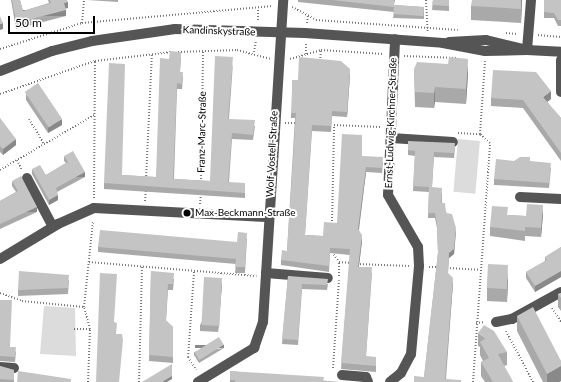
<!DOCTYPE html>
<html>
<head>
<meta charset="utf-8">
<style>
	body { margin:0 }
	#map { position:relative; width:561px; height:382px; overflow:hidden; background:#fff; font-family:Lato,sans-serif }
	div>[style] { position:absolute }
	.green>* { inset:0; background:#dcdcdc; transform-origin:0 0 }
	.path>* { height:2px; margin-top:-1px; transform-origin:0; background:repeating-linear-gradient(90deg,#777 0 1px,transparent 0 3px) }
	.minor>* { height:10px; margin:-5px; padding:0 5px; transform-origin:5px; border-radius:5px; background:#555 }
	.wall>* { inset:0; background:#a9a9a9 }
	.shaded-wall>* { inset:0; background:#898989; transform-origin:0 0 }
	.building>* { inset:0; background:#c4c4c4; transform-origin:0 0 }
	.dots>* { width:11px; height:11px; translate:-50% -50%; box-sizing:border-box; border:2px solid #fff; border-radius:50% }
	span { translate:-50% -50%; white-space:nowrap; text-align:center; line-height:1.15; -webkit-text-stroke:4px #fff; paint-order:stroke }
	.street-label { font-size:10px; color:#000 }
	.poi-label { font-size:10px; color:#000 }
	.left { translate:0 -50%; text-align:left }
	.scale { position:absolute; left:8px; top:16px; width:87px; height:18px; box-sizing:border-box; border:2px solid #000; border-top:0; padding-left:5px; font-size:12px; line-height:14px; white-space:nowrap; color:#000; -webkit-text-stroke:3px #fff; paint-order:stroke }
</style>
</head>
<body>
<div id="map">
	<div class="green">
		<i style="left:458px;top:139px;width:22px;height:53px;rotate:5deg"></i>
		<i style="clip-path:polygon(44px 306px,75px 308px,76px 356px,40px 354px)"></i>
	</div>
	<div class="path">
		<i style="left:426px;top:0;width:33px;rotate:87deg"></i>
		<i style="left:292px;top:7px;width:27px;rotate:28deg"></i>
		<i style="left:316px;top:20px;width:142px;rotate:4deg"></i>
		<i style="left:258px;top:20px;width:10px;rotate:-90deg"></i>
		<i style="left:82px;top:23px;width:23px;rotate:-85deg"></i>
		<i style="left:307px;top:23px;width:8px;rotate:-83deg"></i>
		<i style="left:506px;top:33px;width:12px;rotate:5deg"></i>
		<i style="left:538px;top:35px;width:23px;rotate:5deg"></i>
		<i style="left:306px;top:44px;width:10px;rotate:90deg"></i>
		<i style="left:0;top:49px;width:86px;rotate:-17.6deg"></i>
		<i style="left:82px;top:23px;width:191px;rotate:-5.1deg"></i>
		<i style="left:178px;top:52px;width:59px;rotate:-1.9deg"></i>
		<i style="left:237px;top:50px;width:34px;rotate:15deg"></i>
		<i style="left:254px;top:52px;width:11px;rotate:-80deg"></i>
		<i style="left:404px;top:56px;width:54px;rotate:2.1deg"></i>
		<i style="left:290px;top:59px;width:32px;rotate:-16deg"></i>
		<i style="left:321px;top:50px;width:63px;rotate:3.6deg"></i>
		<i style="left:320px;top:61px;width:11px;rotate:-85deg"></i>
		<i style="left:0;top:94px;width:101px;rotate:-19.2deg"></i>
		<i style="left:95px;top:61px;width:77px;rotate:-6.8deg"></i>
		<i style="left:29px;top:119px;width:29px;rotate:59deg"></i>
		<i style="left:285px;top:123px;width:11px"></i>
		<i style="left:458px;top:133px;width:22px;rotate:3deg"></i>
		<i style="left:480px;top:134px;width:73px;rotate:-86.1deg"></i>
		<i style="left:17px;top:160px;width:11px;rotate:63deg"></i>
		<i style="left:0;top:170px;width:111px;rotate:-30.3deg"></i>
		<i style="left:146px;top:179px;width:126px;rotate:-87.3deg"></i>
		<i style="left:201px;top:182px;width:131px;rotate:-89.1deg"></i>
		<i style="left:94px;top:198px;width:137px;rotate:-89.6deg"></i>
		<i style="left:145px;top:201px;width:12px;rotate:-85deg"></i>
		<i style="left:200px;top:204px;width:11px;rotate:-85deg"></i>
		<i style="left:332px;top:224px;width:99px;rotate:-88.8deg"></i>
		<i style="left:334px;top:125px;width:46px;rotate:2.5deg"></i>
		<i style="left:332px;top:252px;width:12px;rotate:55deg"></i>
		<i style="left:89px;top:262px;width:168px;rotate:4.8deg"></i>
		<i style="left:357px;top:264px;width:52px;rotate:2.2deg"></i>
		<i style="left:429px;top:267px;width:10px"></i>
		<i style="left:447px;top:268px;width:33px;rotate:3deg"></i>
		<i style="left:194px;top:272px;width:85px;rotate:94deg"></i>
		<i style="left:188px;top:357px;width:15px;rotate:58deg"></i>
		<i style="left:339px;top:276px;width:14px;rotate:-90deg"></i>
		<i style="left:339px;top:262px;width:12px;rotate:5deg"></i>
		<i style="left:0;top:293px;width:23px;rotate:20deg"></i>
		<i style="left:22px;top:301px;width:62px;rotate:5.5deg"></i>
		<i style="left:552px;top:308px;width:17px;rotate:57deg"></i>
		<i style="left:476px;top:323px;width:9px;rotate:-6deg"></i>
		<i style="left:74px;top:329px;width:16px"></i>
		<i style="left:506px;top:331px;width:58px;rotate:62.1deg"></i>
		<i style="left:333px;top:368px;width:88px;rotate:-86.1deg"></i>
		<i style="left:88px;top:382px;width:53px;rotate:-87.8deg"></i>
		<i style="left:90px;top:329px;width:23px;rotate:-105deg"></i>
		<i style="left:84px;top:307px;width:86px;rotate:-84deg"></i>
		<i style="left:139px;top:382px;width:115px;rotate:-88.5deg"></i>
		<i style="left:473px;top:382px;width:240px;rotate:-85.9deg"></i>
		<i style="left:490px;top:143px;width:13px;rotate:-138deg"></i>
	</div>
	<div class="minor">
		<i style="left:449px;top:42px;width:37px;rotate:-3deg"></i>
		<i style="left:486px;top:40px;width:42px;rotate:13.7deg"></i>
		<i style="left:527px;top:50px;width:34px;rotate:3deg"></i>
		<i style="left:527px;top:50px;width:50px;rotate:-85.4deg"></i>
		<i style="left:561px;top:60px;width:32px;rotate:90deg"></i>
		<i style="left:0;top:71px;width:56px;rotate:-21deg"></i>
		<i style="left:52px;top:51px;width:41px;rotate:-14deg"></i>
		<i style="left:92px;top:41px;width:84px;rotate:-8.2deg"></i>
		<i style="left:175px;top:29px;width:130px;rotate:1.8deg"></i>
		<i style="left:305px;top:33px;width:138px;rotate:4.1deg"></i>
		<i style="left:443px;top:43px;width:43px;rotate:10.8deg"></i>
		<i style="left:485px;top:51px;width:42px;rotate:-1.4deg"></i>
		<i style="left:391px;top:138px;width:62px;rotate:3.7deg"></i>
		<i style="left:27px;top:178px;width:55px;rotate:62deg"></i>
		<i style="left:520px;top:197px;width:41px;rotate:2.8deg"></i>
		<i style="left:0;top:259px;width:68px;rotate:-31.1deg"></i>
		<i style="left:58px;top:224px;width:39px;rotate:-24deg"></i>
		<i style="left:94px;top:208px;width:174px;rotate:3deg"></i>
		<i style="left:266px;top:273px;width:62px;rotate:4.6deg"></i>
		<i style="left:496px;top:322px;width:16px;rotate:-11deg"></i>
		<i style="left:512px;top:319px;width:56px;rotate:-28.9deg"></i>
		<i style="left:0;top:367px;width:14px;rotate:4deg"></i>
		<i style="left:342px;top:375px;width:24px;rotate:5deg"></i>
		<i style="left:366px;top:377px;width:5px;rotate:68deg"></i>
		<i style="left:198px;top:382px;width:66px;rotate:-31.3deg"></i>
		<i style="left:254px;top:348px;width:28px;rotate:-71deg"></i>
		<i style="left:263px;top:322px;width:323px;rotate:-86.4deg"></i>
		<i style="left:390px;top:382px;width:14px;rotate:-39deg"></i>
		<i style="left:401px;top:373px;width:21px;rotate:-62deg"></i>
		<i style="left:411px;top:354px;width:88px;rotate:-84.8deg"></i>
		<i style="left:419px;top:266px;width:19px;rotate:-93deg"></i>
		<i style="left:418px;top:247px;width:60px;rotate:-120deg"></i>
		<i style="left:388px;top:195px;width:156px;rotate:-87.4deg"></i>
	</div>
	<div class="wall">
		<i style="clip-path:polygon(11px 0,20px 0,23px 11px,49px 3px,48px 0,67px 0,68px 8px,65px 8px,66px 16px,16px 29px)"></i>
		<i style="clip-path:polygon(87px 0,118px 0,118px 2px)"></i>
		<i style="clip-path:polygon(298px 0,395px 0,394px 5px,424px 7px,424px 19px,393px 18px,394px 12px,298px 2px)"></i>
		<i style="clip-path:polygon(433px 0,449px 0,449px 11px,432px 10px)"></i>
		<i style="clip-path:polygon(522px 0,521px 23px,471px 20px,471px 6px)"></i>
		<i style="clip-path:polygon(561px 0,561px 26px,558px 26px,554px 18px,544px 18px,544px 12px)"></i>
		<i style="clip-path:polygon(181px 57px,180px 72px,183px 77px,182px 89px,177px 89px,174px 179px,210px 181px,233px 63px,229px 119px,255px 126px,253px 140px,232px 139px,229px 182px,245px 189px,245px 198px,104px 189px,104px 183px,122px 175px,156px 177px,169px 59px)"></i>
		<i style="clip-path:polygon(414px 69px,468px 74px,466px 104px,435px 102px,434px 108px,415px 107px)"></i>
		<i style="clip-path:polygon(350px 74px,347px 117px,332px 116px,331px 132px,312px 131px,305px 235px,323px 236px,337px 223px,362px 156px,383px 162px,382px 173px,366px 172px,359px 230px,362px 241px,359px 267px,372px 273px,366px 356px,376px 362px,376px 372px,341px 369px,350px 255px,330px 253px,329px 272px,281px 265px,281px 260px,287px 251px,295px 118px,291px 118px,291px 113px,298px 80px)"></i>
		<i style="clip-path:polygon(26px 94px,62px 125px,48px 133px,26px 100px)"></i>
		<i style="clip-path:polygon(491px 98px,551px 99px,547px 102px,561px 118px,561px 161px,523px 108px,491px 106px)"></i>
		<i style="clip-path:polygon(0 118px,16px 145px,3px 155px,0 152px)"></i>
		<i style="clip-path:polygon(408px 141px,455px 148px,454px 158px,434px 157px,432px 187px,442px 193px,442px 203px,456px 233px,454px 254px,449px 258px,448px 273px,453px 283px,446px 379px,461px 382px,424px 377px,438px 253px,437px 228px,435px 218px,428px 218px,429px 192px,413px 191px,415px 156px,408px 155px)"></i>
		<i style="clip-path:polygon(64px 156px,85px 177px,57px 192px,58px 200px,49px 205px,32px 174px,32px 169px,46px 175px,66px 163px,64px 161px)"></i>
		<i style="clip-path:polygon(514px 161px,530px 161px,551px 168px,549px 188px,494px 185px,494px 179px)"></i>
		<i style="clip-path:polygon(12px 181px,37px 212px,0 229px,0 201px,16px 192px,12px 186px)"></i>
		<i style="clip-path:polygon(543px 214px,541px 237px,525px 236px,525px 241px,490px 236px,490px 227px,508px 215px,526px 216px)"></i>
		<i style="clip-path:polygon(247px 238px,245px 273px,235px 273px,236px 264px,98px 252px,98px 247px,237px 242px)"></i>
		<i style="clip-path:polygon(561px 247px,561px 277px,535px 292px,526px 278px,526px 272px,545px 261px,545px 257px)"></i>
		<i style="clip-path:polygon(151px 271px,174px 279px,173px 290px,168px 290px,166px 321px,173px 327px,173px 363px,149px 361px)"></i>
		<i style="clip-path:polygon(288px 276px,328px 284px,327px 290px,302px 289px,298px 345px,282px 344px)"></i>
		<i style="clip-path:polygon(508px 279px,507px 302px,487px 301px,487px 288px)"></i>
		<i style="clip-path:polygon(69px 280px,68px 294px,18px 296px,18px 290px)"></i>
		<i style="clip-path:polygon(222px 284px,218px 332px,200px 331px,200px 325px)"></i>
		<i style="clip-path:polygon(561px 293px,561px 311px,558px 307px,558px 294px)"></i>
		<i style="clip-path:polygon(0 300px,10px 347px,16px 352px,15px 362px,0 361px)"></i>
		<i style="clip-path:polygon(517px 316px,561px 361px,561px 381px,559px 382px,543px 382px,517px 331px)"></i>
		<i style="clip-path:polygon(478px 333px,507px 352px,507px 365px,504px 366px,513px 382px,485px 382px,481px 376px,481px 362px,483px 361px,480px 355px,480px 347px,478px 346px)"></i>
		<i style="clip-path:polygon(224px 348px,199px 363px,194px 355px,194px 352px)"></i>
		<i style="clip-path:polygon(0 366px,14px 370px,14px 382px,0 382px)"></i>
		<i style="clip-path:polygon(230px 371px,338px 382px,230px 382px)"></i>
	</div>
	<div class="shaded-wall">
		<i style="clip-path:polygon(521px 0,522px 0,521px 23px)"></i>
		<i style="clip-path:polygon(68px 2px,68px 8px,64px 9px,64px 3px)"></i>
		<i style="left:66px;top:10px;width:6px;height:52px;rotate:90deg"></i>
		<i style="clip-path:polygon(3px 23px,3px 29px,0 30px,0 24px)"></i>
		<i style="clip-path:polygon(468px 59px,468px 74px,466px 104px,466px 89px)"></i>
		<i style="clip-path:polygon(350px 69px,350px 74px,347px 117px,347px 112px)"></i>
		<i style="clip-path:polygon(435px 87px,435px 102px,434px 108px,434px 93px)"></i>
		<i style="clip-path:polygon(551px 91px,551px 99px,543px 105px,543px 97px)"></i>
		<i style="clip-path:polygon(62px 119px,62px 125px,48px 133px,48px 127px)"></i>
		<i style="clip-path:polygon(16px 139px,16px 145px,3px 155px,3px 149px)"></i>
		<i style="clip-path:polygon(366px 167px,366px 172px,358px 234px,358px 229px)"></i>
		<i style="left:85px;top:172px;width:5px;height:33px;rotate:90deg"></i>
		<i style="clip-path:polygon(58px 195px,58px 200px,49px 205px,49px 200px)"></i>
		<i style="clip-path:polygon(543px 205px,543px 214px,541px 237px,541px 228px)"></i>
		<i style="left:37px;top:207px;width:5px;height:41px;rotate:90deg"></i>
		<i style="clip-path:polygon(456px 228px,454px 254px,449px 258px,449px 253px)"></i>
		<i style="clip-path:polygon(362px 235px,362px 241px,358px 272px,358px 267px)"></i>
		<i style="clip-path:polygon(508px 265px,508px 279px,507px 302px,507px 289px)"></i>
		<i style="clip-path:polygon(561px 271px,561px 277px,535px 292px,535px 286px)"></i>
		<i style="clip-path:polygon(222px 278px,222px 284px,218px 332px,218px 326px)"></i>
		<i style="clip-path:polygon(453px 278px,453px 283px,445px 382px)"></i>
		<i style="left:224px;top:345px;width:3px;height:29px;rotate:90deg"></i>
		<i style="clip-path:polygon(172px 364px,172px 379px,167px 382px,162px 382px)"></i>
		<i style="clip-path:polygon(561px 366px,561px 381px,559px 382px,547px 382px,547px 374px)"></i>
	</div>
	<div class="building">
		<i style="clip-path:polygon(12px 0,20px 0,23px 11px,51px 3px,50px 0,67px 0,68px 2px,64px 3px,66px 10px,16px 23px)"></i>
		<i style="clip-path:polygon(332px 0,394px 0,394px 7px)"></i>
		<i style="clip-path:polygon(433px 0,449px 0,449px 6px,432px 5px)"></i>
		<i style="clip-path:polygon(472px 0,521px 0,521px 9px,471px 6px)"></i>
		<i style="clip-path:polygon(544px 0,561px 0,561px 20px,558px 20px,554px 13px,544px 12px)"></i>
		<i style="left:394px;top:5px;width:30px;height:9px;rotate:4deg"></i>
		<i style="clip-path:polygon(0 16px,3px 23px,0 24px)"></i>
		<i style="clip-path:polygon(170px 51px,181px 52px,180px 72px,183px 72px,182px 84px,177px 83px,173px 179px,210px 181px,215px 56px,233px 57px,228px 119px,255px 120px,253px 135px,232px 133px,228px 182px,245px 183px,245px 193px,104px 183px,109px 63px,125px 64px,122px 175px,156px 177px,160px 58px,169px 59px)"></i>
		<i style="clip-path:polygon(299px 57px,341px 61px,350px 69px,347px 112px,332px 111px,331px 126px,312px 125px,305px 235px,323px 236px,324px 222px,337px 223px,342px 134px,362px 135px,362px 156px,383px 157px,382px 168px,366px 167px,358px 229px,362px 235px,358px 267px,372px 267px,366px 356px,376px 357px,376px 366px,341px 363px,350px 249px,330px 248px,329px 266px,281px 260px,282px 250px,287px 251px,296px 113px,291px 113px,292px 90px,292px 80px,298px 80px)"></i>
		<i style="clip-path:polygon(449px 57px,468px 59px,466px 89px,435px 87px,434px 93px,415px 92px,414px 69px,417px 62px,448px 64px)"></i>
		<i style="clip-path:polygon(493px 70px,536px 72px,551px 91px,543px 97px,561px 118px,561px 153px,523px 100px,491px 98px)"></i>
		<i style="left:38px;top:83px;width:43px;height:16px;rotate:56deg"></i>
		<i style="clip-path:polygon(0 118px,16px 139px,3px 149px,0 146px)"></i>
		<i style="clip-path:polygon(408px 141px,455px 143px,454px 153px,434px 152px,432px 187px,442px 188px,441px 203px,445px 203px,446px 213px,452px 214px,456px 228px,454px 249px,449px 253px,448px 273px,453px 278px,445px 379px,461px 380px,461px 382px,414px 382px,414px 376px,424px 377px,438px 252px,437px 223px,435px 213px,428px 213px,429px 187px,413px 186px,415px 151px,408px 150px)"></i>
		<i style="clip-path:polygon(73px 151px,85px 172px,56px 188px,58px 195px,49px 200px,32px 169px,40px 165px,46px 175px,68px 162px,64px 156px)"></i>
		<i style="clip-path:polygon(520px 157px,530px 157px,530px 161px,551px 163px,549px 183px,494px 179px,496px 159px,514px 161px)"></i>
		<i style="clip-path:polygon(21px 176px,37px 207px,0 224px,0 201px,18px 191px,12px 181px)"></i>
		<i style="clip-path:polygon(527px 204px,543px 205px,541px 228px,525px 227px,525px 231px,490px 227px,492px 206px,508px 207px,507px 215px,526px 216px)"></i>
		<i style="clip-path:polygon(100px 230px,237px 242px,238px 232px,247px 233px,245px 267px,235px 267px,236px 259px,98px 247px)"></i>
		<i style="clip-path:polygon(561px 247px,561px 271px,535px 286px,526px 272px,547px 260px,545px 257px)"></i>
		<i style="left:488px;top:264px;width:20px;height:24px;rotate:3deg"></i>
		<i style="clip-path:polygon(19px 271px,69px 275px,68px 288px,18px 290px)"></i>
		<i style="clip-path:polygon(151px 271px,174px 273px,173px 284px,168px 284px,166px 320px,173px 327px,173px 357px,149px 355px)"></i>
		<i style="clip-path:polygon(100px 273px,117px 274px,114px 322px,117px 323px,116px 334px,122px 334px,123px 340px,119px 382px,96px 382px)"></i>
		<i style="clip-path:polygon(288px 276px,328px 279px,327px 285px,302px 284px,298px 340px,282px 339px)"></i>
		<i style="left:204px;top:277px;width:18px;height:48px;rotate:3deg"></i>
		<i style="clip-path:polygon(561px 293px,561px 298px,558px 294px)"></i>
		<i style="clip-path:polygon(0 300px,12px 300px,10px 347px,16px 347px,15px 357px,0 356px)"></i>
		<i style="clip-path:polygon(533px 307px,561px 361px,561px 366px,547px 374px,517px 316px)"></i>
		<i style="clip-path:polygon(484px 325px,494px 331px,507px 352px,498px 354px,513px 382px,493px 382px,481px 362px,489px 358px,480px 342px,486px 338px,478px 333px)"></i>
		<i style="left:219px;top:337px;width:9px;height:29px;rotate:58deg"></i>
		<i style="clip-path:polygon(172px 364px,172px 376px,162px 382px,142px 382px)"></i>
		<i style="clip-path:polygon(0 366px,14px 370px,14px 380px,0 379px)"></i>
		<i style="clip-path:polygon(18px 371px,71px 379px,71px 382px,17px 382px)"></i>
		<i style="clip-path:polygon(230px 371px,324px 377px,323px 381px,338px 382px,235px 382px,235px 380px,230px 380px)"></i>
	</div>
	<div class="dots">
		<i style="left:187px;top:213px;background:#000"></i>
	</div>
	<div class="street-label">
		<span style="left:219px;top:31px;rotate:2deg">Kandinskystraße</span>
		<span style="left:391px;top:123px;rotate:-88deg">Ernst-Ludwig-Kirchner-Straße</span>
		<span style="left:202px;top:132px;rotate:-89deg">Franz-Marc-Straße</span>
		<span style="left:272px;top:154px;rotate:-87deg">Wolf-Vostell-Straße</span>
	</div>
	<div class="poi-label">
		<span class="left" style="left:195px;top:213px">Max-Beckmann-Straße</span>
	</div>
	<div class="scale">50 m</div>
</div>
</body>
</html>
